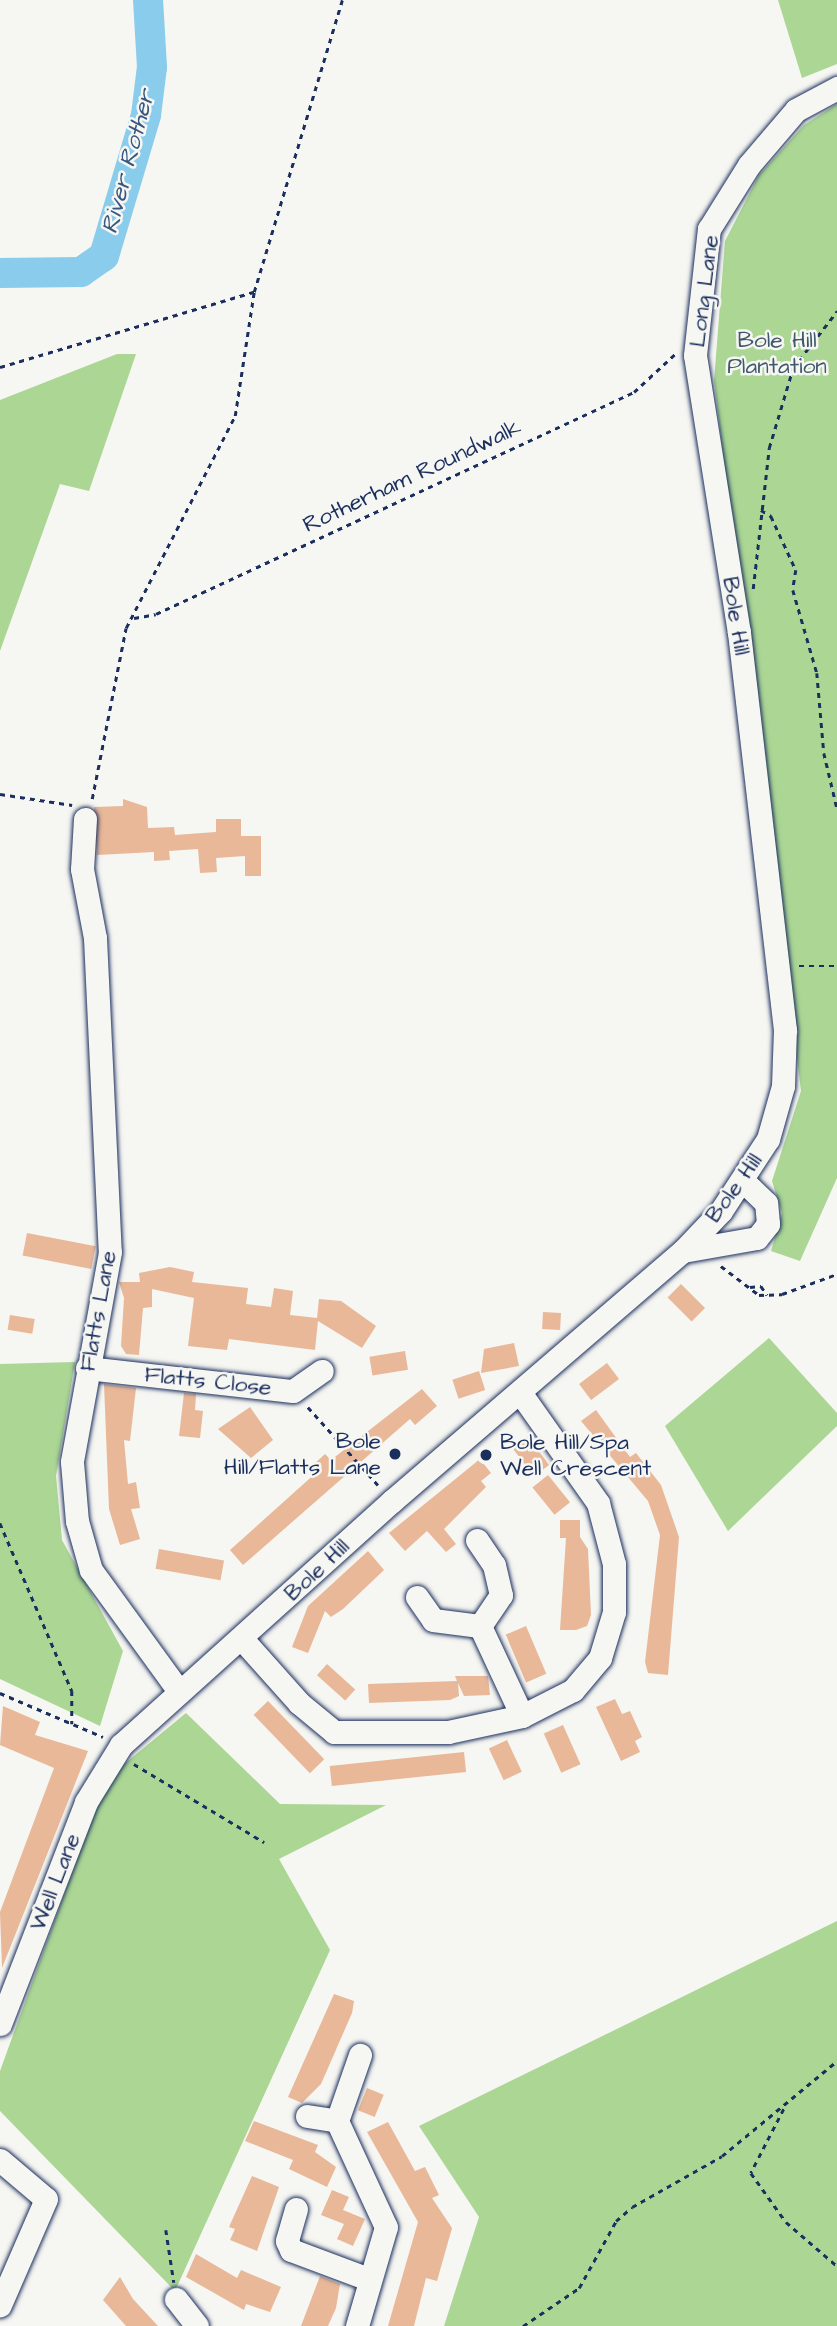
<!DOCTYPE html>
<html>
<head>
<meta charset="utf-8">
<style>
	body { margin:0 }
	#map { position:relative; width:837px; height:2326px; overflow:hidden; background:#f6f6f2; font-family:"Architects Daughter",sans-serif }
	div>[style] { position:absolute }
	.green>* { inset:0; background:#abd694 }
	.river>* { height:30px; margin:-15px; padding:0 15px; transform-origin:15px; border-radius:15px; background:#8acceb }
	.building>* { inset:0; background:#e8b899; transform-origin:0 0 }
	.path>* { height:2.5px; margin-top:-1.25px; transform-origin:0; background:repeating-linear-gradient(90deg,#1b2f5e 0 5px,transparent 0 10px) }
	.roads { filter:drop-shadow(0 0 2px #1b2f5e) drop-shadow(0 0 2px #1b2f5e) }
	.minor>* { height:23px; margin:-11.5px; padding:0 11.5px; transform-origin:11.5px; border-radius:11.5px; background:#f6f6f2 }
	.dots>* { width:19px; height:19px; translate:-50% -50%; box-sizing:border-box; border:4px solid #f6f6f2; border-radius:50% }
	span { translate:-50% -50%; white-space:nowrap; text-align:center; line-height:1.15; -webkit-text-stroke:5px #f6f6f2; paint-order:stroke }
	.street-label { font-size:23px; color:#1b2f5e }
	.park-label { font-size:23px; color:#3f596c }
	.poi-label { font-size:23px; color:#1b2f5e }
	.right { translate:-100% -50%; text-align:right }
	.left { translate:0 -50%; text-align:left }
	.water-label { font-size:24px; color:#375681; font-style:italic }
</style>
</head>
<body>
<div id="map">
	<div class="green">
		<i style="clip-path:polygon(778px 0,837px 0,837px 64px,802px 78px)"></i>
		<i style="clip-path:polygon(837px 104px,837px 1178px,800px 1261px,771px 1251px,782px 1213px,772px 1181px,801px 1091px,714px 381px,725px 241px,759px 175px,804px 125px)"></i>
		<i style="clip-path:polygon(117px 354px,136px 354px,89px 491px,60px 484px,0 651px,0 400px)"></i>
		<i style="clip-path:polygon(769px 1338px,837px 1413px,837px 1426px,728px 1531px,665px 1426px)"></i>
		<i style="clip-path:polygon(75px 1362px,56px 1476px,62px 1540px,123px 1651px,100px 1726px,0 1679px,0 1364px)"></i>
		<i style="clip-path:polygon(186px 1713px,280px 1804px,386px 1805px,279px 1859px,330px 1950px,175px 2291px,0 2111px,0 2071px,97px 1804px,123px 1765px)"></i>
		<i style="clip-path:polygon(837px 1921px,837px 2326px,444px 2326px,479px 2217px,419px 2126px)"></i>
	</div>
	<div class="river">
		<i style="left:0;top:273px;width:81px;rotate:-0.7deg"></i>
		<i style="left:81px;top:272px;width:28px;rotate:-35deg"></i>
		<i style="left:104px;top:256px;width:147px;rotate:-73.4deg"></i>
		<i style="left:146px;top:115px;width:48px;rotate:-82.9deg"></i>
		<i style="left:152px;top:67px;width:67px;rotate:-93.4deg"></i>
	</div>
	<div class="building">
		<i style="clip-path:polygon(123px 799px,147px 807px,148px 828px,174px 827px,175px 835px,216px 832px,216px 819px,241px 819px,241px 836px,261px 836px,261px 876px,245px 876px,245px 856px,216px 858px,217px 872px,200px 873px,198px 849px,169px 851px,170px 860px,154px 861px,154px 852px,97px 855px,94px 807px,123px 806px)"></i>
		<i style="left:27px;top:1233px;width:70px;height:23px;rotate:11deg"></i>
		<i style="clip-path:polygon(170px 1267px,194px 1272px,192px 1282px,248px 1288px,246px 1304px,271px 1307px,274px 1288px,293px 1291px,290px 1315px,317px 1318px,319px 1299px,341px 1301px,376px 1326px,362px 1348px,318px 1321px,315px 1350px,229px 1339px,227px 1350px,188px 1346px,194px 1298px,152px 1289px,152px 1307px,143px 1308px,139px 1355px,126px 1354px,121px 1346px,124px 1298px,119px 1282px,140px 1282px,139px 1273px)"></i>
		<i style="left:681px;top:1284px;width:34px;height:19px;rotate:45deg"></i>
		<i style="left:543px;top:1312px;width:18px;height:17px;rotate:3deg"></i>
		<i style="left:10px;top:1315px;width:25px;height:15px;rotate:9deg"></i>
		<i style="clip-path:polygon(514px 1343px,519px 1366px,481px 1373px,484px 1349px)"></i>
		<i style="left:405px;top:1351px;width:19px;height:36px;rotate:81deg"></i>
		<i style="left:607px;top:1363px;width:20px;height:35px;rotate:53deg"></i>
		<i style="left:479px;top:1371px;width:20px;height:28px;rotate:72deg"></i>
		<i style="clip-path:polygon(104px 1384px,136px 1388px,130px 1441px,124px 1440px,128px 1484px,136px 1482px,140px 1508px,131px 1509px,140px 1539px,120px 1545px,109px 1509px)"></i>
		<i style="clip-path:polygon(422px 1389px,437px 1406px,415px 1425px,410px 1419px,243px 1565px,230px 1550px,318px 1471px,313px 1465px,325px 1454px,331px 1460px)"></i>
		<i style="clip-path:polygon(184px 1393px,196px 1394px,195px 1410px,203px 1411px,200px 1438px,179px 1436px)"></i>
		<i style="clip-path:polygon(250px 1407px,273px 1440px,251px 1458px,218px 1429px)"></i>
		<i style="clip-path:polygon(596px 1410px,630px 1457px,636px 1453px,661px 1485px,679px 1537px,668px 1675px,648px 1673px,645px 1662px,660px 1535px,648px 1501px,581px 1421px)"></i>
		<i style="left:528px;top:1437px;width:35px;height:19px;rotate:53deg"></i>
		<i style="clip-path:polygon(480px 1459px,491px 1473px,481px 1481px,486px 1487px,444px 1529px,456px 1544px,446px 1552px,427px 1531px,405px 1551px,389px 1533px)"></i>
		<i style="left:548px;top:1475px;width:35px;height:20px;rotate:51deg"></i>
		<i style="clip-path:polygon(560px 1520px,580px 1520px,580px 1537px,588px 1549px,591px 1615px,587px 1626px,576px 1630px,560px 1630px,566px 1538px,560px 1538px)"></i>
		<i style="left:159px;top:1549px;width:66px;height:20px;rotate:10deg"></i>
		<i style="clip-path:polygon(368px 1551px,384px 1570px,343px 1609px,331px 1617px,325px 1611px,308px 1653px,292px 1647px,308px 1606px)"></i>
		<i style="left:526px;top:1626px;width:52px;height:22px;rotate:67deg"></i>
		<i style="left:327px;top:1664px;width:38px;height:15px;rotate:42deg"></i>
		<i style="clip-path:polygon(455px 1676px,488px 1676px,490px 1695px,464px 1696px,458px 1683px,459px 1696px,450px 1700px,369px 1703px,368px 1684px,457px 1681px)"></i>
		<i style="clip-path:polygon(615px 1699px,622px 1714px,630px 1711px,642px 1737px,635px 1741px,640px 1752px,621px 1761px,596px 1707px)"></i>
		<i style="left:268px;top:1701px;width:81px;height:20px;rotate:46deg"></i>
		<i style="clip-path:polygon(3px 1706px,40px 1722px,35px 1735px,88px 1751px,2px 1968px,0 1912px,54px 1768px,0 1745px)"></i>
		<i style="left:563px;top:1725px;width:43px;height:21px;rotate:66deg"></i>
		<i style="left:507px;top:1740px;width:35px;height:20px;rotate:65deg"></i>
		<i style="left:464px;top:1752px;width:20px;height:135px;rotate:84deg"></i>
		<i style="clip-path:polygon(334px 1994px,354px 2001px,352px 2013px,321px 2084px,302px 2103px,288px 2097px)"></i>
		<i style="left:367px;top:2088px;width:18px;height:24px;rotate:22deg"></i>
		<i style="clip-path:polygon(254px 2121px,318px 2145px,315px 2152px,336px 2167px,327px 2187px,289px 2169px,293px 2160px,245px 2141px)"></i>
		<i style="clip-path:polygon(388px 2122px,415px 2171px,425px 2167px,439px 2195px,432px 2198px,452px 2228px,437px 2281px,426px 2278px,414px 2326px,388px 2326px,418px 2222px,367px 2132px)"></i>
		<i style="clip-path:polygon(252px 2176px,279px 2187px,257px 2251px,230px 2240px,235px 2229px,229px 2227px)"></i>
		<i style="clip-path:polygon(332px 2190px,349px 2197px,343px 2210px,365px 2219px,353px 2246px,337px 2239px,344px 2224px,321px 2215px)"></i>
		<i style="clip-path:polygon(196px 2254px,237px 2278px,241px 2270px,281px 2287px,270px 2312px,246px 2304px,244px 2310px,186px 2277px)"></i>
		<i style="clip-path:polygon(320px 2276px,340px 2284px,336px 2308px,328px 2326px,301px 2326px)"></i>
		<i style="clip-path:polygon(120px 2277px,133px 2299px,158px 2326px,126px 2326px,103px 2300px)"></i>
	</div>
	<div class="path">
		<i style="left:0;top:367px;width:265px;rotate:-16.5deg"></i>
		<i style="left:761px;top:510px;width:12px;rotate:31deg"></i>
		<i style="left:771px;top:516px;width:60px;rotate:65.2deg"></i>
		<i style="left:796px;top:570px;width:20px;rotate:99deg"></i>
		<i style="left:793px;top:590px;width:86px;rotate:73.9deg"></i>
		<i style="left:817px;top:673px;width:80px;rotate:85deg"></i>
		<i style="left:824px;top:753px;width:57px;rotate:76.7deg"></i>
		<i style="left:753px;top:589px;width:142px;rotate:-83.5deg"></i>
		<i style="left:769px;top:448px;width:84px;rotate:-73.3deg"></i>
		<i style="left:793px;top:368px;width:72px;rotate:-52.3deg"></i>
		<i style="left:134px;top:618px;width:22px;rotate:-10deg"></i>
		<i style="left:156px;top:614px;width:527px;rotate:-24.91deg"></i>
		<i style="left:634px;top:392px;width:56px;rotate:-42.8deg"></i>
		<i style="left:0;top:794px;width:73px;rotate:8.7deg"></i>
		<i style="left:92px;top:799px;width:174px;rotate:-78.8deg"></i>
		<i style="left:126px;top:628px;width:238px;rotate:-62.8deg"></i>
		<i style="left:235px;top:416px;width:125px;rotate:-81.3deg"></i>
		<i style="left:254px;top:292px;width:305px;rotate:-73.2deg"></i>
		<i style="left:799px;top:966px;width:38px"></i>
		<i style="left:721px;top:1266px;width:48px;rotate:37.3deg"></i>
		<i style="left:759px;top:1295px;width:23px;rotate:-2deg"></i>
		<i style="left:782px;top:1294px;width:59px;rotate:-20deg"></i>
		<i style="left:750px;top:1287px;width:11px;rotate:-5deg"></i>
		<i style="left:761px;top:1286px;width:11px;rotate:56deg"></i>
		<i style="left:308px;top:1407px;width:105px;rotate:48.1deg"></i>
		<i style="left:0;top:1523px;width:183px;rotate:66.8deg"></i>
		<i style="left:72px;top:1691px;width:33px;rotate:90deg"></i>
		<i style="left:0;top:1693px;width:112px;rotate:23.1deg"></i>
		<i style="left:134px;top:1764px;width:152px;rotate:31deg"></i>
		<i style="left:784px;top:2109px;width:72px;rotate:117.3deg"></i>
		<i style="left:751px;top:2173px;width:60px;rotate:54.5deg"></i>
		<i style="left:786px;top:2222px;width:67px;rotate:40.8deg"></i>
		<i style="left:166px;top:2230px;width:53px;rotate:81.3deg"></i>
		<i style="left:523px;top:2326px;width:68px;rotate:-34.2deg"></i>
		<i style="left:579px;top:2288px;width:77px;rotate:-61.1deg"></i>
		<i style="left:616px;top:2221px;width:21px;rotate:-41deg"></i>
		<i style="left:632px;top:2207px;width:103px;rotate:-29.5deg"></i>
		<i style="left:722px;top:2156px;width:149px;rotate:-39.6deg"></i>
	</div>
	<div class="roads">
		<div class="minor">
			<i style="left:85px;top:819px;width:50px;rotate:93.4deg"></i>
			<i style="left:82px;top:869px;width:70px;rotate:79.3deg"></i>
			<i style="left:95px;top:938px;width:314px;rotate:87.3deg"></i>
			<i style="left:110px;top:1252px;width:213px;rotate:100.3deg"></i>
			<i style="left:72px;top:1462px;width:59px;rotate:85.2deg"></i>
			<i style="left:77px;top:1521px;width:51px;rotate:74.1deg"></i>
			<i style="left:91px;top:1570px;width:150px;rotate:54deg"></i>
			<i style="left:683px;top:1251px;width:75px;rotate:-10deg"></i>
			<i style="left:757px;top:1238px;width:18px;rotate:-52deg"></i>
			<i style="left:768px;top:1224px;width:21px;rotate:-95deg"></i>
			<i style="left:766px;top:1203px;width:32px;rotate:-136deg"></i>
			<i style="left:87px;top:1368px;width:207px;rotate:6.4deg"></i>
			<i style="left:293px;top:1391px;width:35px;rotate:-35deg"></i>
			<i style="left:477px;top:1540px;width:30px;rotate:56deg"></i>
			<i style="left:494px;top:1565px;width:31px;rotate:77deg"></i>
			<i style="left:501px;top:1595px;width:37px;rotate:124deg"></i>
			<i style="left:480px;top:1626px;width:99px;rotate:65deg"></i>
			<i style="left:417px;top:1597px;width:28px;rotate:55deg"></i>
			<i style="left:433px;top:1620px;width:47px;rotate:7.3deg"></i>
			<i style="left:242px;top:1639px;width:86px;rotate:48.3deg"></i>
			<i style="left:299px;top:1703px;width:45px;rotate:39.6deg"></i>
			<i style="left:334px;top:1732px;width:114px"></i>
			<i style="left:448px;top:1732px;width:76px;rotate:-12.2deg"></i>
			<i style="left:522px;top:1716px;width:57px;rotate:-27deg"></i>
			<i style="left:573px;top:1690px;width:42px;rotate:-49.8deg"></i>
			<i style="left:600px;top:1658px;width:48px;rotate:-73.1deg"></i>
			<i style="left:614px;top:1612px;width:48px;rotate:-90deg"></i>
			<i style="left:614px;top:1564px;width:63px;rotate:-104.7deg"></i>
			<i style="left:598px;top:1503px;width:133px;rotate:-125.2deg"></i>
			<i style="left:0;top:2024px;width:238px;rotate:-68.8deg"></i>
			<i style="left:86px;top:1802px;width:67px;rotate:-58.4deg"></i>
			<i style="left:121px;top:1745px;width:365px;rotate:-42deg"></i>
			<i style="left:392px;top:1501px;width:384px;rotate:-40.7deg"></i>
			<i style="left:683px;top:1251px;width:55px;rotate:-46.5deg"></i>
			<i style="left:721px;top:1211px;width:86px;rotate:-56.9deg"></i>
			<i style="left:768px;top:1139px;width:55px;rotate:-74.2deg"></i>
			<i style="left:783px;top:1086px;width:56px;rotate:-88deg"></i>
			<i style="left:785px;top:1030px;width:400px;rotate:-96.6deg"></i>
			<i style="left:739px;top:633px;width:281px;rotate:-99deg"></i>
			<i style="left:695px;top:355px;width:127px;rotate:-83.7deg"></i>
			<i style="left:709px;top:229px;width:75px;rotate:-58deg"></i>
			<i style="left:749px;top:165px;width:72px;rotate:-49.5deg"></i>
			<i style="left:796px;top:110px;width:47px;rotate:-28.2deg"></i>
			<i style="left:307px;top:2116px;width:30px;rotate:9deg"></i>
			<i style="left:0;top:2160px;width:60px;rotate:40.3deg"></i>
			<i style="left:46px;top:2199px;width:116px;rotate:113.5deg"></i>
			<i style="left:296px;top:2209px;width:33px;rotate:106deg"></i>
			<i style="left:287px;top:2241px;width:10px;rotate:66deg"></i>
			<i style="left:291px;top:2250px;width:82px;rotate:20.6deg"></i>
			<i style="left:176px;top:2299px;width:34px;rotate:52deg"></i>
			<i style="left:357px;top:2326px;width:103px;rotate:-73.7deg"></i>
			<i style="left:386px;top:2227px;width:117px;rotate:-114.8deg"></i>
			<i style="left:337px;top:2121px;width:70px;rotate:-70.8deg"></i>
		</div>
	</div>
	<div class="dots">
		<i style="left:395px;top:1454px;background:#1b2f5e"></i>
		<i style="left:486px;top:1455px;background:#1b2f5e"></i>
	</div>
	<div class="street-label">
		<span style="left:704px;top:291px;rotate:-83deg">Long Lane</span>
		<span style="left:412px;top:476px;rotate:-25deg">Rotherham Roundwalk</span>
		<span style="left:736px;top:616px;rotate:81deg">Bole Hill</span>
		<span style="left:734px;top:1188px;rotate:-54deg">Bole Hill</span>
		<span style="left:98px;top:1311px;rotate:-80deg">Flatts Lane</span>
		<span style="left:208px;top:1381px;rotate:6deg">Flatts Close</span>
		<span style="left:317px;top:1570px;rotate:-43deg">Bole Hill</span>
		<span style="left:55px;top:1882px;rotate:-69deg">Well Lane</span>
	</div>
	<div class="park-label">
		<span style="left:777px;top:353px">Bole Hill<br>Plantation</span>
	</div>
	<div class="poi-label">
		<span class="right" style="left:381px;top:1454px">Bole<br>Hill/Flatts Lane</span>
		<span class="left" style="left:500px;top:1455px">Bole Hill/Spa<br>Well Crescent</span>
	</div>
	<div class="water-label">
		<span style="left:129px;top:162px;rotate:-75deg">River Rother</span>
	</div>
</div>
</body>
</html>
